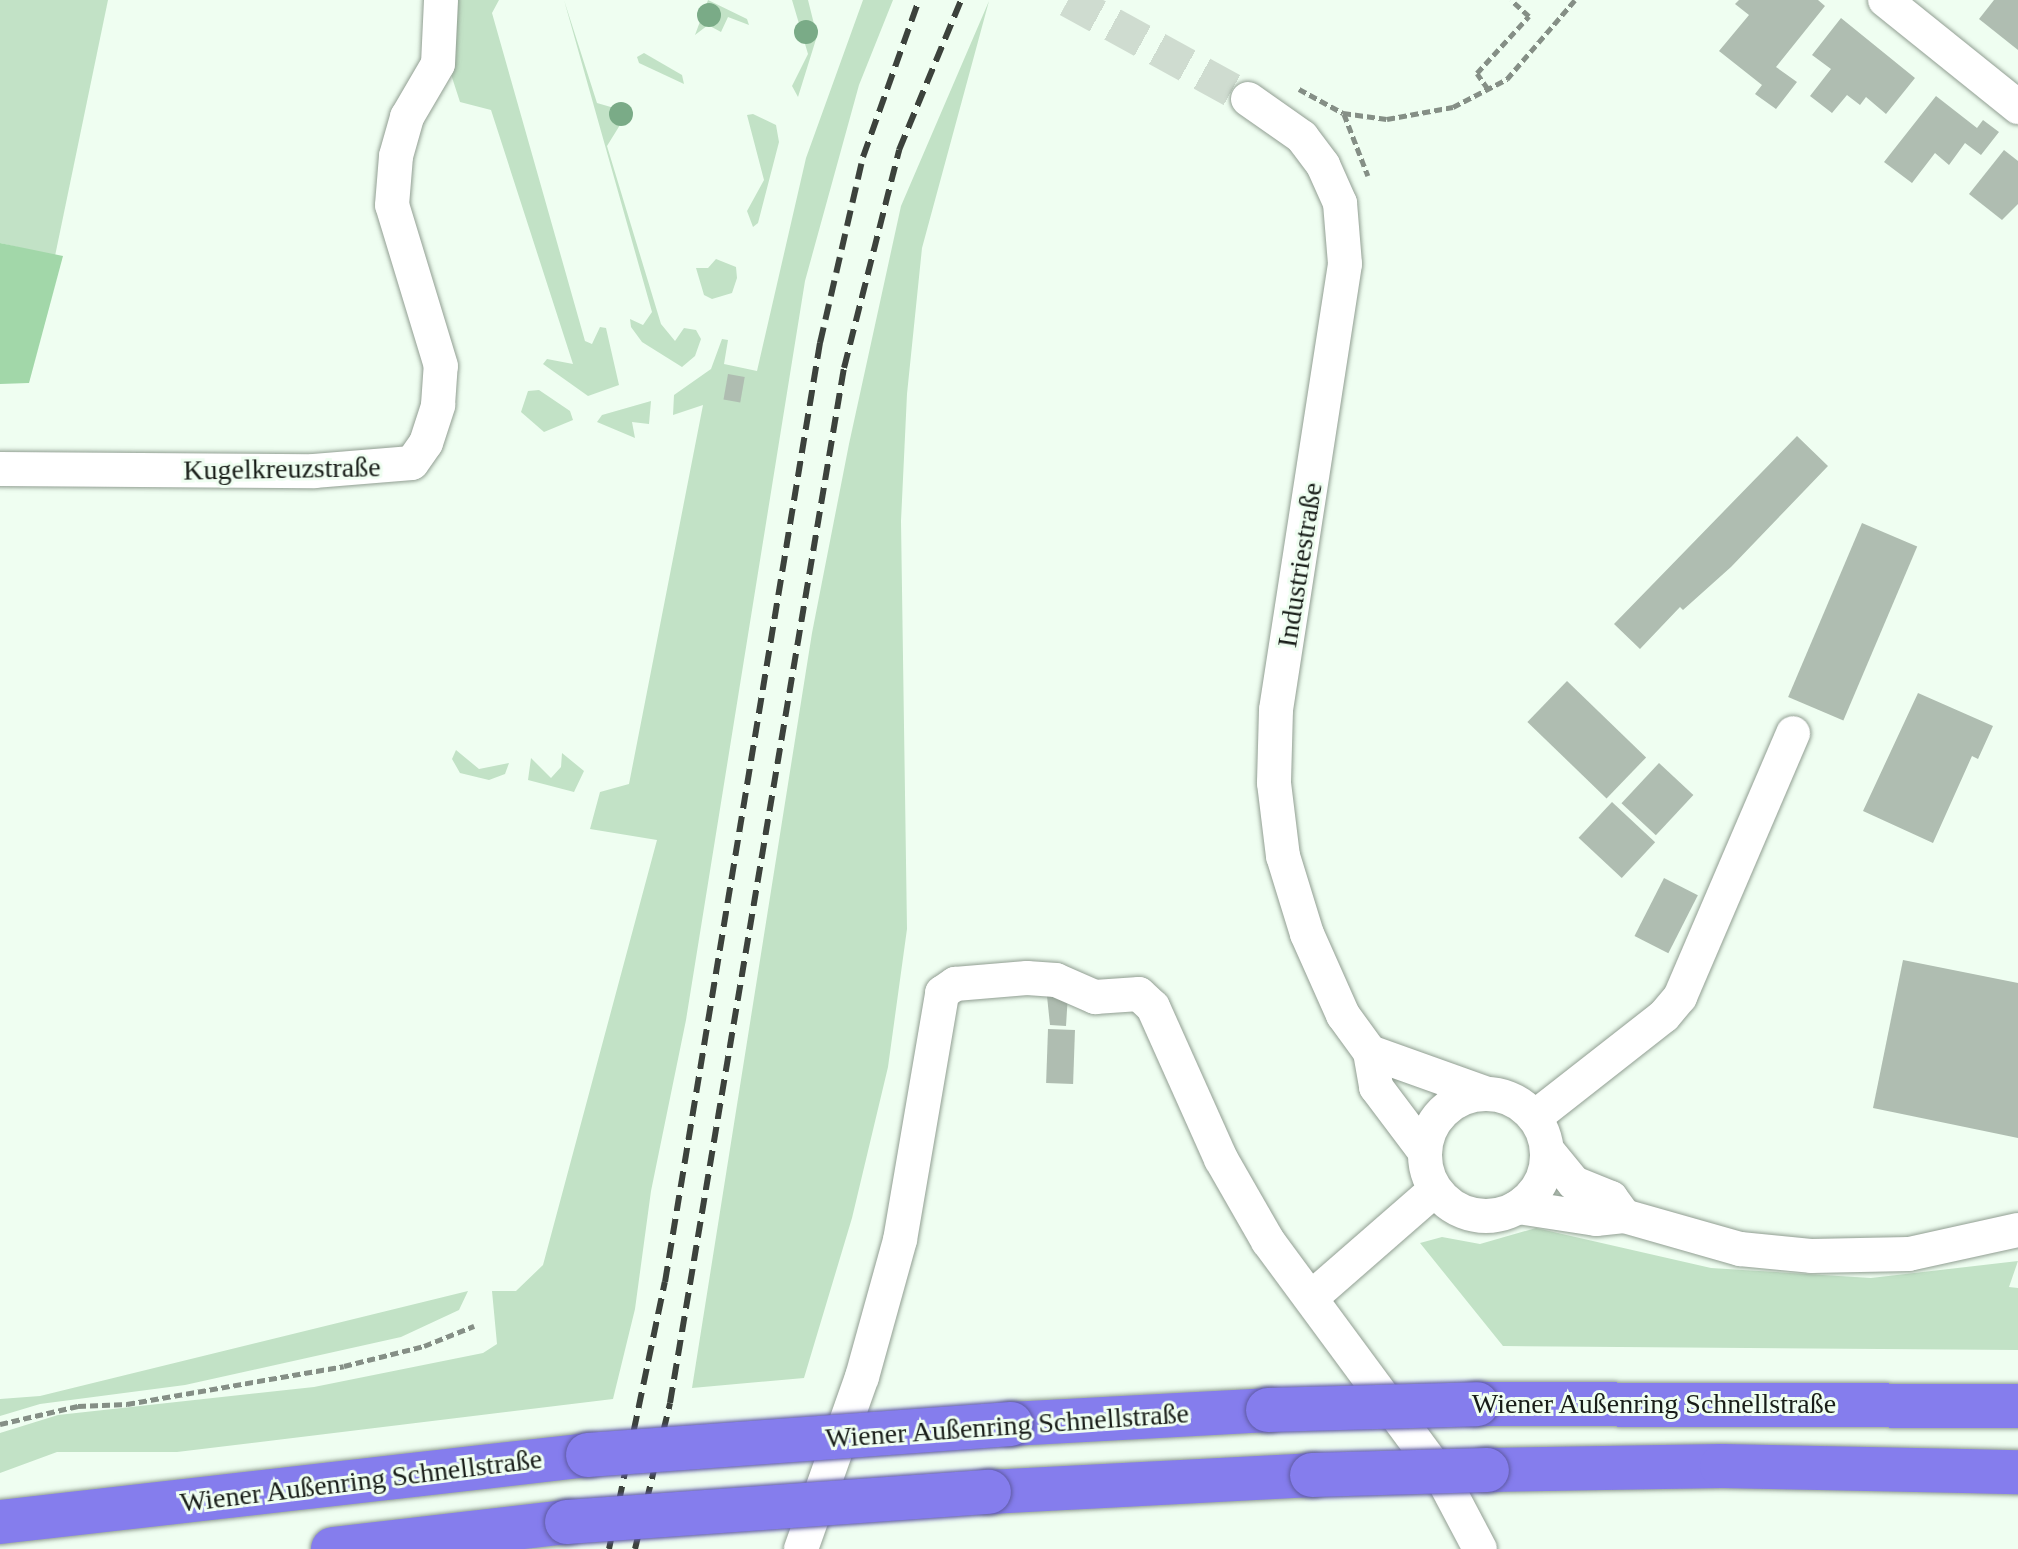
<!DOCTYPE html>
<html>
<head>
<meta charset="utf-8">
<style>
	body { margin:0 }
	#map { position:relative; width:2018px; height:1549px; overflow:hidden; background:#effef1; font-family:"Times New Roman",serif }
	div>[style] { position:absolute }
	.green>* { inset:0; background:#c2e2c6 }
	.forest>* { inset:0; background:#a2d7a9 }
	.building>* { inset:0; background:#afbdb1; transform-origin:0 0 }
	.minor-tunnel>* { height:34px; margin-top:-17px; transform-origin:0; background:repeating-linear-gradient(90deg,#cfdcd0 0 34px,transparent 0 51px) }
	.path>* { height:5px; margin-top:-2.5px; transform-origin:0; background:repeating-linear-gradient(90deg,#858f86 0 8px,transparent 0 12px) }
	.roads { filter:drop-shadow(0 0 2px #919e92) drop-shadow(0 0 2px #919e92) }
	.minor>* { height:34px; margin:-17px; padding:0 17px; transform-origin:17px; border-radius:17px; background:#fff }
	.minor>.ring { margin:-17px; padding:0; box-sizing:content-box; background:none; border:34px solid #fff; border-radius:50% }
	.highway>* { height:44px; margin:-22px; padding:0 22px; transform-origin:22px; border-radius:22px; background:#857ded }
	.rail>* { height:6px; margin-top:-3px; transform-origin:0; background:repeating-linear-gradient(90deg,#3c423c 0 16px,transparent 0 24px) }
	.bridges { filter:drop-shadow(0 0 2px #5f5ba2) drop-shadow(0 0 2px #5f5ba2) }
	.highway-bridge>* { height:44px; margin:-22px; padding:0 22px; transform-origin:22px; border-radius:22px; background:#857ded }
	.trees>* { width:24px; height:24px; margin:-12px; border-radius:50%; background:#7aab87 }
	span { translate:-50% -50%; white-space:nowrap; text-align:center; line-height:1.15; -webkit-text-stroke:6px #effef1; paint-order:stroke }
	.street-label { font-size:28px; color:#181d18 }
</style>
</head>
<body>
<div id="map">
	<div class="green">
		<i style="clip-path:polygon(0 0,108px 0,55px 256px,0 243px)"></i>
		<i style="clip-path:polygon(451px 0,499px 0,492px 13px,585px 341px,592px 344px,600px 327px,606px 328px,619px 385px,588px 396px,543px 364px,547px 359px,573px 364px,491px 110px,460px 102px,448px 65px)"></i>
		<i style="clip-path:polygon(564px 0,597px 103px,628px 112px,607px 146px,661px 324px,675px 341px,684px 328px,696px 330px,701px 339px,695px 356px,682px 367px,642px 342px,631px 327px,630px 319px,643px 325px,652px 312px)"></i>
		<i style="clip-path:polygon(708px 0,747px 19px,749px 25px,728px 17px,721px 32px,708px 25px,695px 35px)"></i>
		<i style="clip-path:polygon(792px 0,808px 0,817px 36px,798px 97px,792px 86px,808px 54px)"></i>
		<i style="clip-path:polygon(863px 0,893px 0,859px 85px,805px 281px,686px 1020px,651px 1191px,635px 1309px,613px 1399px,177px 1452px,57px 1452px,0 1473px,0 1433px,58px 1415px,314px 1387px,483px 1353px,497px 1344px,492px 1291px,516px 1291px,543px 1265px,657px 840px,590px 829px,600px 792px,629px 784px,703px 405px,673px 415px,674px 395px,711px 369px,722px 339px,728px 340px,724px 364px,757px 371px,806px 158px)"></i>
		<i style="clip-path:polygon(989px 1px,922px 248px,907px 394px,901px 521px,907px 929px,888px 1067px,852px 1218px,804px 1378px,692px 1388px,812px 633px,849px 444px,901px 206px)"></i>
		<i style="clip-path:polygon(644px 53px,682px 75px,684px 84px,639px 63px,637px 57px)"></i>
		<i style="clip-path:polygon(753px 114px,776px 125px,779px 142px,758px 223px,753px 227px,747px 211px,764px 180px,747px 115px)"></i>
		<i style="clip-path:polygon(716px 259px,736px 267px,737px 278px,732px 293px,712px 299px,704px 295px,696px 268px,708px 268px)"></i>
		<i style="clip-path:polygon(539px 390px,570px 411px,573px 420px,544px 432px,521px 412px,528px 391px)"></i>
		<i style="clip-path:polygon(651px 401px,649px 424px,632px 422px,635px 438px,597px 422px,602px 415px)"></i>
		<i style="clip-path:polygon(456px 750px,479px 769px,509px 763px,505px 774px,489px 780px,460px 773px,452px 759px)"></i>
		<i style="clip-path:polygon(562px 753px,584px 771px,574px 792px,528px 780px,531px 758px,551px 778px,561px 767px)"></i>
		<i style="clip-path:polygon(1536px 1228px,1711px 1268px,1871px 1278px,2018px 1261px,2009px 1287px,2018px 1288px,2018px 1350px,1503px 1346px,1420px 1243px,1442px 1237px,1480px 1244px)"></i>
		<i style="clip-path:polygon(468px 1291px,459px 1310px,401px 1337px,185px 1385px,40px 1404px,0 1416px,0 1399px,40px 1396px)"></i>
	</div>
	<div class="forest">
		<i style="clip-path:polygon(0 243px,63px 256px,29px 383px,0 384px)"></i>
	</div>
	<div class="building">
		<i style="clip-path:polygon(1739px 0,1818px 0,1825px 6px,1776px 67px,1797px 82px,1776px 109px,1755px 94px,1762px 85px,1719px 51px,1749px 15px,1735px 4px)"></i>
		<i style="clip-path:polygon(1994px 0,2018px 0,2018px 50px,1979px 19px)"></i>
		<i style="clip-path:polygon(1841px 18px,1915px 78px,1886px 114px,1866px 97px,1860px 105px,1847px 95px,1832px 113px,1810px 96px,1831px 69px,1812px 55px)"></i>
		<i style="clip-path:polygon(1936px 96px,1977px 128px,1983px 120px,1999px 132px,1981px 155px,1965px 143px,1949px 165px,1935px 153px,1912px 183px,1884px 162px)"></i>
		<i style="clip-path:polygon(2004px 150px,2018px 161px,2018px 204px,2002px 220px,1969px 194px)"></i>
		<i style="left:728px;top:374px;width:17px;height:26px;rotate:10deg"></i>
		<i style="clip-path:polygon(1797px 436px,1828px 466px,1731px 567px,1683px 610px,1680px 607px,1640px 649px,1614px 624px)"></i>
		<i style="left:1862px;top:523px;width:60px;height:189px;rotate:23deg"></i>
		<i style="left:1567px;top:681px;width:110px;height:57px;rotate:44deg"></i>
		<i style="clip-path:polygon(1918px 693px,1993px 726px,1978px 759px,1972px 756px,1933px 843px,1863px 811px)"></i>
		<i style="left:1659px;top:763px;width:47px;height:55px;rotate:43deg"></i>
		<i style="left:1612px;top:802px;width:59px;height:49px;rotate:43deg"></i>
		<i style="left:1664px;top:878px;width:38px;height:65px;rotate:27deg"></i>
		<i style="clip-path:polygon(1903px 960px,2018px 983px,2018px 1138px,1873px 1108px)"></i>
		<i style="clip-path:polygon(1068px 994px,1066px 1026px,1050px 1025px,1047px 996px)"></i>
		<i style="left:1048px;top:1029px;width:27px;height:54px;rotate:2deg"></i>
	</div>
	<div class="minor-tunnel">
		<i style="left:1068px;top:0;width:205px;rotate:28.8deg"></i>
	</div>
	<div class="path">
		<i style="left:1299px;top:89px;width:50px;rotate:28.6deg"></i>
		<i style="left:1343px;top:113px;width:44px;rotate:7.8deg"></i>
		<i style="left:1387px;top:119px;width:67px;rotate:-10.3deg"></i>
		<i style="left:1453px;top:107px;width:61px;rotate:-27.4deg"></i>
		<i style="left:1507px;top:79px;width:104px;rotate:-49.3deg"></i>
		<i style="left:1488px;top:89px;width:19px;rotate:-125deg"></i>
		<i style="left:1477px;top:73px;width:77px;rotate:-47.6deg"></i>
		<i style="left:1529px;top:16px;width:24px;rotate:-138deg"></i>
		<i style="left:1344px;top:114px;width:66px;rotate:68.8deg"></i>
		<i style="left:0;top:1424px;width:80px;rotate:-13deg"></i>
		<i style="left:78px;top:1406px;width:49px;rotate:-2.3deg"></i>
		<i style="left:127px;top:1404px;width:220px;rotate:-9.9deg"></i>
		<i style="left:344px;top:1366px;width:82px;rotate:-14deg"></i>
		<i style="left:424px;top:1346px;width:54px;rotate:-21.8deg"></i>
	</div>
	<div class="roads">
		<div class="minor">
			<i style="left:1885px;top:0;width:171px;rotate:38.8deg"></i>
			<i style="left:1248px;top:99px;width:66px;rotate:35.1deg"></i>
			<i style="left:1302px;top:137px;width:35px;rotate:53deg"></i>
			<i style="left:1323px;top:165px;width:42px;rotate:65.9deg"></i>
			<i style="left:1340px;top:203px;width:61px;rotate:85.3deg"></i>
			<i style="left:1345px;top:264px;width:451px;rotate:98.8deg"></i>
			<i style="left:1276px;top:710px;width:73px;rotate:91.6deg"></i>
			<i style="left:1274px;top:783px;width:74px;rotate:83deg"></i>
			<i style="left:1283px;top:856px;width:82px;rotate:72.9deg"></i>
			<i style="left:1307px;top:934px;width:89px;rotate:66deg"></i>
			<i style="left:1343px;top:1015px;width:46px;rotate:53.9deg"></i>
			<i style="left:1370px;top:1052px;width:36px;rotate:80deg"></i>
			<i style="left:1376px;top:1087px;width:81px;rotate:53deg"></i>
			<i style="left:0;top:469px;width:314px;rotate:0.4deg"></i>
			<i style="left:314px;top:471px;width:98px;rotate:-4.7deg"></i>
			<i style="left:412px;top:463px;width:24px;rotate:-55deg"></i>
			<i style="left:426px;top:443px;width:40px;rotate:-72deg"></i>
			<i style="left:438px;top:405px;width:39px;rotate:-86deg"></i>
			<i style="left:441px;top:366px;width:168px;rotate:-106.9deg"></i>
			<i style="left:392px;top:205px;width:49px;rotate:-85.3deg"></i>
			<i style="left:396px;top:156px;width:41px;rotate:-74.2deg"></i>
			<i style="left:407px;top:117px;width:61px;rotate:-59.7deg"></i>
			<i style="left:438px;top:64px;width:64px;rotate:-87.3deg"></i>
			<i style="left:1370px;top:1052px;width:124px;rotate:19.7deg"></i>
			<i class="ring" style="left:1425px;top:1094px;width:88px;height:88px"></i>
			<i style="left:1535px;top:1117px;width:164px;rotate:-38.1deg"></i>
			<i style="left:1664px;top:1016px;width:25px;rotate:-50deg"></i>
			<i style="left:1680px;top:997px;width:287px;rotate:-66.8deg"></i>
			<i style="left:1547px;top:1150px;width:43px;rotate:50.7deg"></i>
			<i style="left:1574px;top:1183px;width:40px;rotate:22deg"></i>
			<i style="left:1611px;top:1198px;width:22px;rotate:54deg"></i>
			<i style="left:1518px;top:1207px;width:79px;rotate:8.7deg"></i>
			<i style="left:1596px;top:1219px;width:28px;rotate:-6deg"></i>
			<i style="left:1624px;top:1216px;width:121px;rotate:15.9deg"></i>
			<i style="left:1740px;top:1249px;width:71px;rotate:5.6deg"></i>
			<i style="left:1811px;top:1256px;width:98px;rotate:-1.2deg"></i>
			<i style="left:1909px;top:1254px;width:112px;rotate:-12.4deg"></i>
			<i style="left:1311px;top:1298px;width:164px;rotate:-41.1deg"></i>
			<i style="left:801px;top:1549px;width:182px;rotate:-70.5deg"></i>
			<i style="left:862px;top:1377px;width:142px;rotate:-74.5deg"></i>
			<i style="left:900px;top:1240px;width:251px;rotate:-80.3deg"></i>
			<i style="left:942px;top:993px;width:16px;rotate:-35deg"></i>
			<i style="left:955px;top:984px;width:72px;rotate:-4.8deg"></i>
			<i style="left:1027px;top:978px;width:29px;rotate:4deg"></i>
			<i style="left:1056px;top:980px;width:43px;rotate:23.6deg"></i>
			<i style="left:1095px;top:997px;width:44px;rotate:-3.9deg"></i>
			<i style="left:1139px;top:994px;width:19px;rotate:43deg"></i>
			<i style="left:1153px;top:1007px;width:167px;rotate:65.9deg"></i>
			<i style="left:1221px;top:1159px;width:95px;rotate:60.2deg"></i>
			<i style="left:1268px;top:1241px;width:293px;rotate:53.6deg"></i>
			<i style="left:1442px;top:1477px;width:81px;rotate:62.2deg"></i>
		</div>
		<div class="highway">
			<i style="left:1477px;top:1404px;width:541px;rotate:0.21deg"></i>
			<i style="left:1011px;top:1424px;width:257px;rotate:-3.1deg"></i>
			<i style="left:1487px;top:1470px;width:235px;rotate:-1deg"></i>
			<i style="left:1722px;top:1466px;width:296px;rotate:1.2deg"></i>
			<i style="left:989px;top:1492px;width:323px;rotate:-3deg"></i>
			<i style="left:0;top:1522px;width:592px;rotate:-6.5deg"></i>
			<i style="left:333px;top:1549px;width:236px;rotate:-6.6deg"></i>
		</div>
	</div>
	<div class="rail">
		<i style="left:609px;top:1549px;width:273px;rotate:-78.2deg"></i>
		<i style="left:665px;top:1282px;width:952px;rotate:-80.63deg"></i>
		<i style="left:820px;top:343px;width:191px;rotate:-77deg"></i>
		<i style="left:863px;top:157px;width:167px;rotate:-70.4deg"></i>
		<i style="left:635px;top:1549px;width:150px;rotate:-76.5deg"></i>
		<i style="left:670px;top:1403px;width:1050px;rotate:-80.46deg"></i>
		<i style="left:844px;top:368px;width:225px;rotate:-75.8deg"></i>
		<i style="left:899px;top:150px;width:162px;rotate:-67.5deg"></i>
	</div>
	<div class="bridges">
		<div class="highway-bridge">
			<i style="left:1268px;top:1410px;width:209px;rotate:-1.6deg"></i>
			<i style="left:588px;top:1455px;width:424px;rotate:-4.2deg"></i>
			<i style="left:1312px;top:1475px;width:175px;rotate:-1.6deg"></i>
			<i style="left:567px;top:1522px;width:423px;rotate:-4.1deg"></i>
		</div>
	</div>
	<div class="trees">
		<i style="left:709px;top:15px"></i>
		<i style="left:806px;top:32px"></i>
		<i style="left:621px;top:114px"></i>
	</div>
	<div class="street-label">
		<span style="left:282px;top:469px;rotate:-1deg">Kugelkreuzstraße</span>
		<span style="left:1300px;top:565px;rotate:-81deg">Industriestraße</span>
		<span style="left:1654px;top:1404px">Wiener Außenring Schnellstraße</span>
		<span style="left:1007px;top:1426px;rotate:-4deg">Wiener Außenring Schnellstraße</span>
		<span style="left:361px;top:1481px;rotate:-7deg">Wiener Außenring Schnellstraße</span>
	</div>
</div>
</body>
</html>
